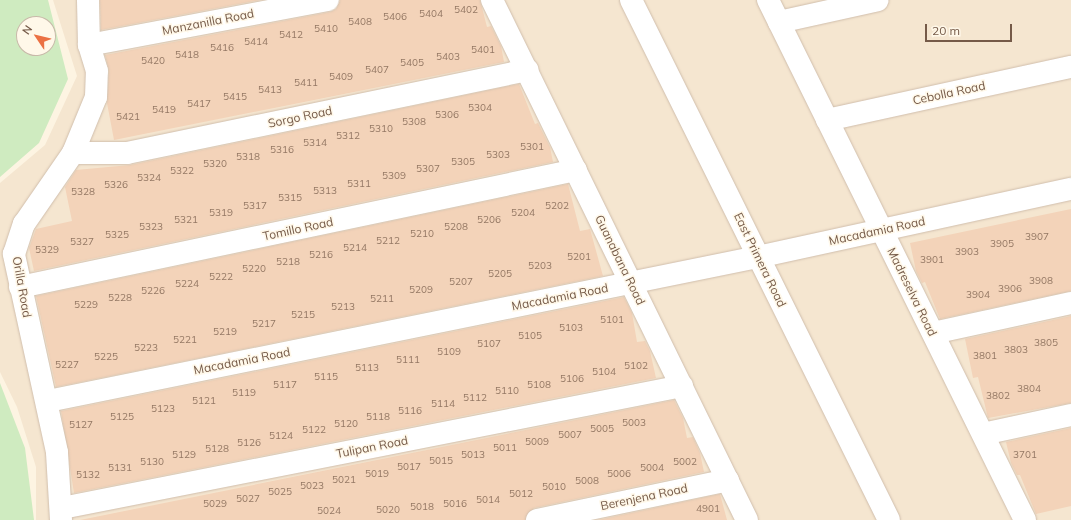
<!DOCTYPE html>
<html>
<head>
<meta charset="utf-8">
<style>
	body { margin:0 }
	#map { position:relative; width:1071px; height:520px; overflow:hidden; background:#fdf4e2; font-family:Mulish,sans-serif }
	div>[style] { position:absolute }
	.residential>* { inset:0; background:#f5e6d0 }
	.green>* { inset:0; background:#cfebc0 }
	.building>* { inset:0; background:#f3d3b9 }
	.roads { filter:drop-shadow(0 0 1px #d0beac) drop-shadow(0 0 1px #d0beac) }
	.street>* { height:22px; margin:-11px; padding:0 11px; transform-origin:11px; border-radius:11px; background:#fff }
	span { translate:-50% -50%; white-space:nowrap; text-align:center; line-height:1.15; -webkit-text-stroke:3px #fff8e9; paint-order:stroke }
	.number-label { font-size:10px; color:#947864 }
	.number-label span { -webkit-text-stroke-width:0 }
	.street-label { font-size:12px; color:#755a48 }
	.north { position:absolute; left:16px; top:16px; width:40px; height:40px; box-sizing:border-box; background:#fff8e9; border:1px solid #c8b9a9; border-radius:50%; rotate:305deg; font-size:11px; font-weight:700; line-height:16px; text-align:center; color:#755a48 }
	.north::after { content:''; display:block; margin:auto; width:14px; height:18px; background:#eb7143; clip-path:polygon(50% 0,100% 100%,50% 72%,0 100%) }
	.scale { position:absolute; left:925px; top:24px; width:87px; height:18px; box-sizing:border-box; border:2px solid #755a48; border-top:0; padding-left:5px; font-size:12px; line-height:14px; white-space:nowrap; color:#755a48; -webkit-text-stroke:3px #fff8e9; paint-order:stroke }
</style>
</head>
<body>
<div id="map">
	<div class="residential">
		<i style="clip-path:polygon(53px 0,1071px 0,1071px 520px,36px 520px,36px 467px,17px 407px,0 372px,0 183px,45px 145px,77px 76px)"></i>
	</div>
	<div class="green">
		<i style="clip-path:polygon(evenodd,0 0,48px 0,68px 79px,39px 143px,0 177px,0 0,24px 24px,48px 24px,48px 48px,24px 48px,24px 24px)"></i>
		<i style="clip-path:polygon(0 383px,25px 448px,34px 520px,0 520px)"></i>
	</div>
	<div class="building">
		<i style="clip-path:polygon(100px 0,260px 0,101px 30px)"></i>
		<i style="clip-path:polygon(340px 0,480px 0,487px 27px,491px 26px,501px 46px,504px 62px,114px 140px,107px 103px,109px 71px,105px 55px,330px 12px,336px 9px)"></i>
		<i style="clip-path:polygon(519px 84px,535px 124px,538px 123px,550px 147px,553px 162px,34px 271px,29px 248px,36px 229px,72px 221px,65px 187px,76px 170px,130px 165px)"></i>
		<i style="clip-path:polygon(568px 184px,580px 231px,590px 229px,603px 276px,56px 387px,36px 296px)"></i>
		<i style="clip-path:polygon(1071px 209px,1071px 291px,940px 319px,925px 282px,922px 283px,916px 271px,910px 243px)"></i>
		<i style="clip-path:polygon(624px 297px,632px 313px,637px 342px,645px 341px,650px 351px,656px 378px,74px 493px,61px 411px)"></i>
		<i style="clip-path:polygon(1071px 316px,1071px 403px,988px 418px,978px 377px,973px 378px,965px 339px)"></i>
		<i style="clip-path:polygon(674px 400px,683px 418px,687px 438px,693px 437px,700px 453px,704px 472px,534px 508px,525px 520px,80px 520px)"></i>
		<i style="clip-path:polygon(1071px 428px,1071px 506px,1036px 514px,1020px 475px,1017px 475px,1011px 463px,1006px 442px)"></i>
		<i style="clip-path:polygon(720px 494px,727px 520px,598px 520px)"></i>
	</div>
	<div class="roads">
		<div class="street">
			<i style="left:492px;top:0;width:579px;rotate:63.88deg"></i>
			<i style="left:631px;top:0;width:580px;rotate:63.61deg"></i>
			<i style="left:768px;top:0;width:580px;rotate:63.7deg"></i>
			<i style="left:779px;top:22px;width:101px;rotate:-12.5deg"></i>
			<i style="left:89px;top:45px;width:243px;rotate:-10.7deg"></i>
			<i style="left:827px;top:120px;width:250px;rotate:-12.3deg"></i>
			<i style="left:73px;top:153px;width:54px"></i>
			<i style="left:127px;top:153px;width:409px;rotate:-11.7deg"></i>
			<i style="left:20px;top:287px;width:568px;rotate:-11.88deg"></i>
			<i style="left:933px;top:333px;width:141px;rotate:-12.3deg"></i>
			<i style="left:48px;top:401px;width:724px;rotate:-11.47deg"></i>
			<i style="left:758px;top:257px;width:320px;rotate:-12.3deg"></i>
			<i style="left:983px;top:434px;width:90px;rotate:-12.2deg"></i>
			<i style="left:62px;top:508px;width:632px;rotate:-11.13deg"></i>
			<i style="left:61px;top:520px;width:68px;rotate:-93.4deg"></i>
			<i style="left:57px;top:452px;width:203px;rotate:-102.3deg"></i>
			<i style="left:14px;top:254px;width:32px;rotate:-72deg"></i>
			<i style="left:24px;top:224px;width:86px;rotate:-55.4deg"></i>
			<i style="left:73px;top:153px;width:61px;rotate:-67.7deg"></i>
			<i style="left:96px;top:97px;width:26px;rotate:-88deg"></i>
			<i style="left:97px;top:71px;width:27px;rotate:-107deg"></i>
			<i style="left:89px;top:45px;width:45px;rotate:-91.3deg"></i>
			<i style="left:537px;top:520px;width:195px;rotate:-11.8deg"></i>
		</div>
	</div>
	<div class="number-label">
		<span style="left:466px;top:10px">5402</span>
		<span style="left:431px;top:14px">5404</span>
		<span style="left:395px;top:17px">5406</span>
		<span style="left:360px;top:22px">5408</span>
		<span style="left:326px;top:29px">5410</span>
		<span style="left:291px;top:35px">5412</span>
		<span style="left:256px;top:42px">5414</span>
		<span style="left:222px;top:48px">5416</span>
		<span style="left:483px;top:50px">5401</span>
		<span style="left:187px;top:55px">5418</span>
		<span style="left:448px;top:57px">5403</span>
		<span style="left:153px;top:61px">5420</span>
		<span style="left:412px;top:63px">5405</span>
		<span style="left:377px;top:70px">5407</span>
		<span style="left:341px;top:77px">5409</span>
		<span style="left:306px;top:83px">5411</span>
		<span style="left:270px;top:90px">5413</span>
		<span style="left:235px;top:97px">5415</span>
		<span style="left:199px;top:104px">5417</span>
		<span style="left:480px;top:108px">5304</span>
		<span style="left:164px;top:110px">5419</span>
		<span style="left:447px;top:115px">5306</span>
		<span style="left:128px;top:117px">5421</span>
		<span style="left:414px;top:122px">5308</span>
		<span style="left:381px;top:129px">5310</span>
		<span style="left:348px;top:136px">5312</span>
		<span style="left:315px;top:143px">5314</span>
		<span style="left:532px;top:147px">5301</span>
		<span style="left:282px;top:150px">5316</span>
		<span style="left:498px;top:155px">5303</span>
		<span style="left:248px;top:157px">5318</span>
		<span style="left:463px;top:162px">5305</span>
		<span style="left:215px;top:164px">5320</span>
		<span style="left:428px;top:169px">5307</span>
		<span style="left:182px;top:171px">5322</span>
		<span style="left:394px;top:176px">5309</span>
		<span style="left:149px;top:178px">5324</span>
		<span style="left:359px;top:184px">5311</span>
		<span style="left:116px;top:185px">5326</span>
		<span style="left:325px;top:191px">5313</span>
		<span style="left:83px;top:192px">5328</span>
		<span style="left:290px;top:198px">5315</span>
		<span style="left:255px;top:206px">5317</span>
		<span style="left:557px;top:206px">5202</span>
		<span style="left:221px;top:213px">5319</span>
		<span style="left:523px;top:213px">5204</span>
		<span style="left:186px;top:220px">5321</span>
		<span style="left:489px;top:220px">5206</span>
		<span style="left:151px;top:227px">5323</span>
		<span style="left:456px;top:227px">5208</span>
		<span style="left:422px;top:234px">5210</span>
		<span style="left:117px;top:235px">5325</span>
		<span style="left:1037px;top:237px">3907</span>
		<span style="left:388px;top:241px">5212</span>
		<span style="left:82px;top:242px">5327</span>
		<span style="left:1002px;top:244px">3905</span>
		<span style="left:355px;top:248px">5214</span>
		<span style="left:47px;top:250px">5329</span>
		<span style="left:967px;top:252px">3903</span>
		<span style="left:321px;top:255px">5216</span>
		<span style="left:579px;top:257px">5201</span>
		<span style="left:932px;top:260px">3901</span>
		<span style="left:288px;top:262px">5218</span>
		<span style="left:540px;top:266px">5203</span>
		<span style="left:254px;top:269px">5220</span>
		<span style="left:500px;top:274px">5205</span>
		<span style="left:221px;top:277px">5222</span>
		<span style="left:1041px;top:281px">3908</span>
		<span style="left:461px;top:282px">5207</span>
		<span style="left:187px;top:284px">5224</span>
		<span style="left:1010px;top:289px">3906</span>
		<span style="left:421px;top:290px">5209</span>
		<span style="left:153px;top:291px">5226</span>
		<span style="left:978px;top:295px">3904</span>
		<span style="left:120px;top:298px">5228</span>
		<span style="left:382px;top:299px">5211</span>
		<span style="left:86px;top:305px">5229</span>
		<span style="left:343px;top:307px">5213</span>
		<span style="left:303px;top:315px">5215</span>
		<span style="left:612px;top:320px">5101</span>
		<span style="left:264px;top:324px">5217</span>
		<span style="left:571px;top:328px">5103</span>
		<span style="left:225px;top:332px">5219</span>
		<span style="left:530px;top:336px">5105</span>
		<span style="left:185px;top:340px">5221</span>
		<span style="left:1046px;top:343px">3805</span>
		<span style="left:489px;top:344px">5107</span>
		<span style="left:146px;top:348px">5223</span>
		<span style="left:1016px;top:350px">3803</span>
		<span style="left:449px;top:352px">5109</span>
		<span style="left:985px;top:356px">3801</span>
		<span style="left:106px;top:357px">5225</span>
		<span style="left:408px;top:360px">5111</span>
		<span style="left:67px;top:365px">5227</span>
		<span style="left:636px;top:366px">5102</span>
		<span style="left:367px;top:368px">5113</span>
		<span style="left:604px;top:372px">5104</span>
		<span style="left:326px;top:377px">5115</span>
		<span style="left:572px;top:379px">5106</span>
		<span style="left:285px;top:385px">5117</span>
		<span style="left:539px;top:385px">5108</span>
		<span style="left:1029px;top:389px">3804</span>
		<span style="left:507px;top:391px">5110</span>
		<span style="left:244px;top:393px">5119</span>
		<span style="left:998px;top:396px">3802</span>
		<span style="left:475px;top:398px">5112</span>
		<span style="left:204px;top:401px">5121</span>
		<span style="left:443px;top:404px">5114</span>
		<span style="left:163px;top:409px">5123</span>
		<span style="left:410px;top:411px">5116</span>
		<span style="left:122px;top:417px">5125</span>
		<span style="left:378px;top:417px">5118</span>
		<span style="left:634px;top:423px">5003</span>
		<span style="left:346px;top:424px">5120</span>
		<span style="left:81px;top:425px">5127</span>
		<span style="left:602px;top:429px">5005</span>
		<span style="left:314px;top:430px">5122</span>
		<span style="left:570px;top:435px">5007</span>
		<span style="left:281px;top:436px">5124</span>
		<span style="left:537px;top:442px">5009</span>
		<span style="left:249px;top:443px">5126</span>
		<span style="left:505px;top:448px">5011</span>
		<span style="left:217px;top:449px">5128</span>
		<span style="left:184px;top:455px">5129</span>
		<span style="left:473px;top:455px">5013</span>
		<span style="left:1025px;top:455px">3701</span>
		<span style="left:441px;top:461px">5015</span>
		<span style="left:152px;top:462px">5130</span>
		<span style="left:685px;top:462px">5002</span>
		<span style="left:409px;top:467px">5017</span>
		<span style="left:120px;top:468px">5131</span>
		<span style="left:652px;top:468px">5004</span>
		<span style="left:377px;top:474px">5019</span>
		<span style="left:619px;top:474px">5006</span>
		<span style="left:88px;top:475px">5132</span>
		<span style="left:344px;top:480px">5021</span>
		<span style="left:587px;top:481px">5008</span>
		<span style="left:312px;top:486px">5023</span>
		<span style="left:554px;top:487px">5010</span>
		<span style="left:280px;top:492px">5025</span>
		<span style="left:521px;top:494px">5012</span>
		<span style="left:248px;top:499px">5027</span>
		<span style="left:488px;top:500px">5014</span>
		<span style="left:215px;top:504px">5029</span>
		<span style="left:455px;top:504px">5016</span>
		<span style="left:422px;top:507px">5018</span>
		<span style="left:708px;top:509px">4901</span>
		<span style="left:388px;top:510px">5020</span>
		<span style="left:329px;top:511px">5024</span>
	</div>
	<div class="street-label">
		<span style="left:208px;top:22px;rotate:-11deg">Manzanilla Road</span>
		<span style="left:949px;top:93px;rotate:-12deg">Cebolla Road</span>
		<span style="left:300px;top:117px;rotate:-12deg">Sorgo Road</span>
		<span style="left:298px;top:229px;rotate:-12deg">Tomillo Road</span>
		<span style="left:877px;top:231px;rotate:-12deg">Macadamia Road</span>
		<span style="left:620px;top:260px;rotate:64deg">Guanabana Road</span>
		<span style="left:760px;top:260px;rotate:64deg">East Primera Road</span>
		<span style="left:22px;top:287px;rotate:80deg">Orilla Road</span>
		<span style="left:912px;top:292px;rotate:64deg">Madreselva Road</span>
		<span style="left:560px;top:297px;rotate:-11deg">Macadamia Road</span>
		<span style="left:242px;top:361px;rotate:-11deg">Macadamia Road</span>
		<span style="left:372px;top:447px;rotate:-11deg">Tulipan Road</span>
		<span style="left:644px;top:497px;rotate:-12deg">Berenjena Road</span>
	</div>
	<div class="north">N</div>
	<div class="scale">20 m</div>
</div>
</body>
</html>
